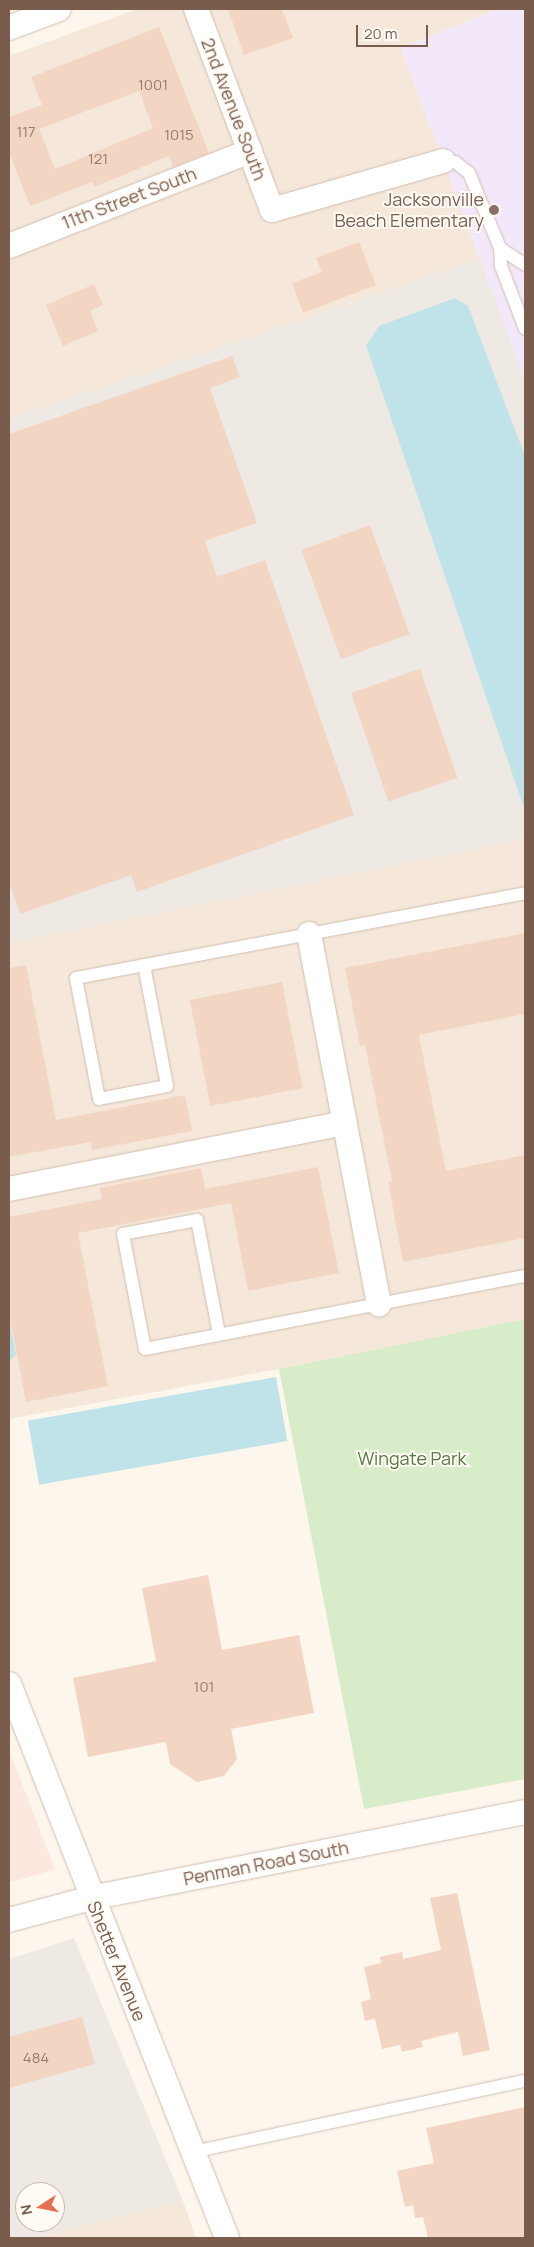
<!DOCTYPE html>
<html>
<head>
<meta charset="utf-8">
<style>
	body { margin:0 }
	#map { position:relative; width:534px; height:2247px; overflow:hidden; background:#fdf6ec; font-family:Manrope,sans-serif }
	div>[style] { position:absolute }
	.residential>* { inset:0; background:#f5e8da }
	.commercial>* { inset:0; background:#fde8e0 }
	.industrial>* { inset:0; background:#efe9e4 }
	.education>* { inset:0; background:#f3e8fa }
	.green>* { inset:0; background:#d8ecc9 }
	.water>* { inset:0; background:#bfe3e8; transform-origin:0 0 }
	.building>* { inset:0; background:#f3d5c3; transform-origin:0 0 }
	.roads { filter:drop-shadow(0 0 1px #d1beb0) drop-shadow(0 0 1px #d1beb0) }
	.lane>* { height:12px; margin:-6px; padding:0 6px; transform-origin:6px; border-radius:6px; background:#fff }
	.street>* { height:24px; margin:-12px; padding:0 12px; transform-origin:12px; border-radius:12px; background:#fff }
	.dots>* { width:14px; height:14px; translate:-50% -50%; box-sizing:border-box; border:2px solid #fffaf3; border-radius:50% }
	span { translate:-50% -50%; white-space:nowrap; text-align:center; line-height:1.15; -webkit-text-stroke:4px #fffaf3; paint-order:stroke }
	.number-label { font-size:15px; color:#987a6a }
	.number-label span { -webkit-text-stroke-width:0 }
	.street-label { font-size:18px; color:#7a5c4d }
	.education-label { font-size:18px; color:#785e54 }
	.right { translate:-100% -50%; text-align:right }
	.park-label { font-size:18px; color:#537a41 }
	.frame { position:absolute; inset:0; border:10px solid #7a5c4d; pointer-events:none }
	.north { position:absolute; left:15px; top:2182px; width:50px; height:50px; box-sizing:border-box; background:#fffaf3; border:1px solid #cabbb1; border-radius:50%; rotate:259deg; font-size:14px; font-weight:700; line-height:20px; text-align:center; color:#7a5c4d }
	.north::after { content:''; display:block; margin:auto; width:18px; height:22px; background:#e76f51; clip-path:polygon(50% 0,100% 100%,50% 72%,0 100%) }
	.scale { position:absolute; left:356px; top:25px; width:72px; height:22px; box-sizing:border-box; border:2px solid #7a5c4d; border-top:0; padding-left:6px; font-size:15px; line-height:18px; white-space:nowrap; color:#7a5c4d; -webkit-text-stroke:4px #fffaf3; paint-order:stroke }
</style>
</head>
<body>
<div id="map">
	<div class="residential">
		<i style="clip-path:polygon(137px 9px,498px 9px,401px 48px,480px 259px,9px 419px,9px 56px)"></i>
		<i style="clip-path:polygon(525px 839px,525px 1319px,279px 1369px,9px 1419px,9px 943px)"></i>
		<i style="clip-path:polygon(183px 2201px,196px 2238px,35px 2238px)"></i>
	</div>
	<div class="commercial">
		<i style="clip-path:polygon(9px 1750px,55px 1869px,9px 1883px)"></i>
	</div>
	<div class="industrial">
		<i style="clip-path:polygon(480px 259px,525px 378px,525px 839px,9px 943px,9px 419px)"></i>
		<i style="clip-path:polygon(evenodd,74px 1938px,183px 2201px,35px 2238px,9px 2238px,9px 1959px,74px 1938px,25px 2192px,55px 2192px,55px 2222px,25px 2222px,25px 2192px)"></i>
	</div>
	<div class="education">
		<i style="clip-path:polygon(498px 9px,525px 9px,525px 379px,401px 48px)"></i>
	</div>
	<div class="green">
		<i style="clip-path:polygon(525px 1319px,525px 1779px,364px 1809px,279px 1369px)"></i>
	</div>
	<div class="water">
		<i style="clip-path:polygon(455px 298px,468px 306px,525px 456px,525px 811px,366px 345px,379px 326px)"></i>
		<i style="clip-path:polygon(9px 1319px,16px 1355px,9px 1361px)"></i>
		<i style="left:276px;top:1377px;width:65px;height:252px;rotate:80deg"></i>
	</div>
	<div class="building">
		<i style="clip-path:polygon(228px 9px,282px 9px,293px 38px,244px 55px)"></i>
		<i style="clip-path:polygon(evenodd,159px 27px,209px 153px,173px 167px,169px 156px,94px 187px,92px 182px,30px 206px,9px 152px,9px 117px,42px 105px,31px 77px,159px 27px,139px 91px,153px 128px,55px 169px,39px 129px,139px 91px)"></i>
		<i style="clip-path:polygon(359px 242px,376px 285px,303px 313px,292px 283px,322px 272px,316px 258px)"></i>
		<i style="clip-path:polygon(94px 284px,103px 305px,90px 311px,98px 331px,63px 346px,46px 305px)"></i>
		<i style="clip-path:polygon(232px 356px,240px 377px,210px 388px,257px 523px,205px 541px,217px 577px,265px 560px,354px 815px,137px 892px,131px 875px,20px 914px,9px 881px,9px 434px)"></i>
		<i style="left:370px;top:525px;width:116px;height:73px;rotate:70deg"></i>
		<i style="left:420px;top:669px;width:115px;height:73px;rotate:71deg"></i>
		<i style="clip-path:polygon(525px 933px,525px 1014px,419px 1035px,446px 1171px,525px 1155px,525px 1238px,403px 1262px,388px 1182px,392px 1181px,365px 1045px,360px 1046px,345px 968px)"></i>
		<i style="clip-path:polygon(26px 965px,56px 1120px,185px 1095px,192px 1131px,92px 1150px,91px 1142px,9px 1157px,9px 968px)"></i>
		<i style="left:282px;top:982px;width:108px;height:94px;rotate:79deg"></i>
		<i style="clip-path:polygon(318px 1167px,339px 1273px,248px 1291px,231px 1203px,78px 1233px,108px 1386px,26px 1402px,9px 1313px,9px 1217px,102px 1199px,99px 1188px,201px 1168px,205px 1189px)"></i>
		<i style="clip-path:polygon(208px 1575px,222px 1650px,299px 1635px,314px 1713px,231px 1729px,237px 1759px,224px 1776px,197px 1782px,170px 1764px,166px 1742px,88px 1757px,73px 1678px,156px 1661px,142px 1588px)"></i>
		<i style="clip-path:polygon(457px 1893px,490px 2050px,463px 2056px,458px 2032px,421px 2041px,423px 2047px,402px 2052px,400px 2045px,382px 2049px,375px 2019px,365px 2021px,361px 2002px,371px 1999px,364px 1967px,381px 1963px,380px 1957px,402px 1952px,403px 1959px,441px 1950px,430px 1898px)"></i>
		<i style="clip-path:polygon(82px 2017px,95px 2064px,9px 2088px,9px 2037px)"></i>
		<i style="clip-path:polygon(525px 2107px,525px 2238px,428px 2238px,423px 2217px,415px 2218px,413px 2205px,405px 2207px,397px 2171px,434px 2163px,426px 2128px)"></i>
	</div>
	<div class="roads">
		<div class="lane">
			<i style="left:443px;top:161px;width:12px;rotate:5deg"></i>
			<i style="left:455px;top:162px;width:18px;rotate:38deg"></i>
			<i style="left:469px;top:173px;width:81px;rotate:67.5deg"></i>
			<i style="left:500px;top:248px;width:18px;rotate:87deg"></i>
			<i style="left:501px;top:266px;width:67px;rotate:69.1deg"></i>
			<i style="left:500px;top:248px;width:30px;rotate:34deg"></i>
			<i style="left:144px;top:965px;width:123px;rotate:79.2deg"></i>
			<i style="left:167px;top:1086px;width:69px;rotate:169.2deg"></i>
			<i style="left:99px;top:1099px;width:123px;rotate:-100.8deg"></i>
			<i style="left:76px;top:978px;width:457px;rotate:-10.7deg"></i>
			<i style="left:219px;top:1334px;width:116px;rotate:-100.9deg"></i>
			<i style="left:197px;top:1220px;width:75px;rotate:169.3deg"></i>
			<i style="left:123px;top:1234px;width:117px;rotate:79.2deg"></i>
			<i style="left:145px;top:1349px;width:387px;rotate:-10.9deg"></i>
			<i style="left:193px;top:2152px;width:340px;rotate:-12.1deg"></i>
		</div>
		<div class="street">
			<i style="left:196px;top:9px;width:215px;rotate:69.3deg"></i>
			<i style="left:272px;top:210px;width:178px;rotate:-16deg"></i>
			<i style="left:9px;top:28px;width:53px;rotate:-20.8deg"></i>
			<i style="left:9px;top:246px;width:259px;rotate:-21.5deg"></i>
			<i style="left:309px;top:934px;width:377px;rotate:79.3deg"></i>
			<i style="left:9px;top:1189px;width:342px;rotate:-11.1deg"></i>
			<i style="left:9px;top:1684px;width:595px;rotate:68.52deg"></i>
			<i style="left:9px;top:1920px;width:85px;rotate:-15deg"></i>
			<i style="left:91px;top:1898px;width:442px;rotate:-11.2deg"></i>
		</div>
	</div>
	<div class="dots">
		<i style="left:494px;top:210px;background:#8d6e63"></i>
	</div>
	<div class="number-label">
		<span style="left:153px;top:85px">1001</span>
		<span style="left:26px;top:132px">117</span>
		<span style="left:179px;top:135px">1015</span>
		<span style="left:98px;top:159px">121</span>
		<span style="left:204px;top:1687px">101</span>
		<span style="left:36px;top:2058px">484</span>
	</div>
	<div class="street-label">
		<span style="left:234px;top:109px;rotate:69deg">2nd Avenue South</span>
		<span style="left:129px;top:198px;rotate:-21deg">11th Street South</span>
		<span style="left:266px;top:1863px;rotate:-11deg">Penman Road South</span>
		<span style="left:117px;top:1961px;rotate:68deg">Shetter Avenue</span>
	</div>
	<div class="education-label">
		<span class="right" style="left:484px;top:210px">Jacksonville<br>Beach Elementary</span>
	</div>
	<div class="park-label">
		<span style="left:412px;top:1458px">Wingate Park</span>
	</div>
	<div class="frame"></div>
	<div class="north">N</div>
	<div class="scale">20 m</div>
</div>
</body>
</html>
